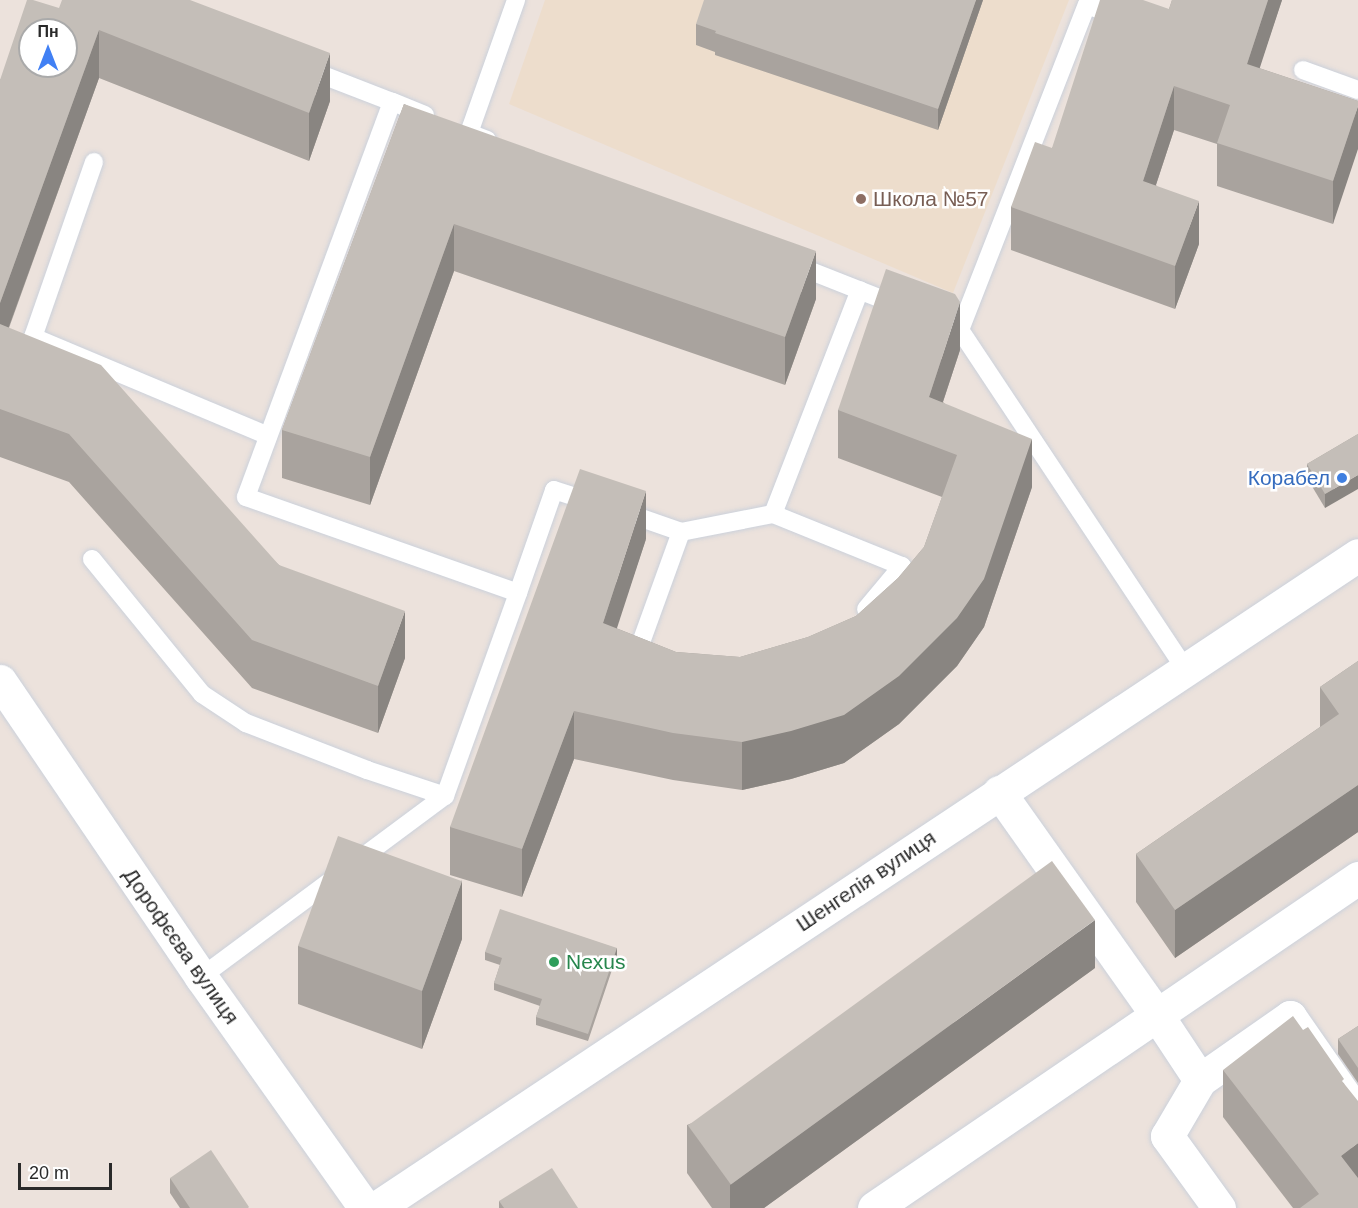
<!DOCTYPE html>
<html>
<head>
<meta charset="utf-8">
<style>
	body { margin:0 }
	#map { position:relative; width:1358px; height:1208px; overflow:hidden; background:#ece2dc; font-family:Helvetica,sans-serif }
	div>[style] { position:absolute }
	.education>* { inset:0; background:#edddcc }
	.roads { filter:drop-shadow(0 0 2px #cbd1db) drop-shadow(0 0 2px #cbd1db) }
	.lane>* { height:18px; margin:-9px; padding:0 9px; transform-origin:9px; border-radius:9px; background:#fff }
	.street>* { height:33px; margin:-16.5px; padding:0 16.5px; transform-origin:16.5px; border-radius:16.5px; background:#fff }
	.secondary>* { height:33px; margin:-16.5px; padding:0 16.5px; transform-origin:16.5px; border-radius:16.5px; background:#fff }
	.wall>* { inset:0; background:#a9a39e }
	.shaded-wall>* { inset:0; background:#898581; transform-origin:0 0 }
	.building>* { inset:0; background:#c4beb8; transform-origin:0 0 }
	.dots>* { width:16px; height:16px; translate:-50% -50%; box-sizing:border-box; border:3px solid #fff; border-radius:50% }
	span { translate:-50% -50%; white-space:nowrap; text-align:center; line-height:1.15; -webkit-text-stroke:5px #fff; paint-order:stroke }
	.education-label { font-size:21px; color:#785e54 }
	.left { translate:0 -50%; text-align:left }
	.shop-label { font-size:21px; color:#366cbe }
	.right { translate:-100% -50%; text-align:right }
	.street-label { font-size:21px; color:#2a2a2a }
	.leisure-label { font-size:21px; color:#27864d }
	.north { position:absolute; left:18px; top:18px; width:60px; height:60px; box-sizing:border-box; background:#fff; border:2px solid #aaa; border-radius:50%; rotate:0deg; font-size:16px; font-weight:700; line-height:24px; text-align:center; color:#2a2a2a }
	.north::after { content:''; display:block; margin:auto; width:21px; height:27px; background:#4180f4; clip-path:polygon(50% 0,100% 100%,50% 72%,0 100%) }
	.scale { position:absolute; left:18px; top:1163px; width:94px; height:27px; box-sizing:border-box; border:3px solid #2a2a2a; border-top:0; padding-left:8px; font-size:18px; line-height:21px; white-space:nowrap; color:#2a2a2a; -webkit-text-stroke:4px #fff; paint-order:stroke }
</style>
</head>
<body>
<div id="map">
	<div class="education">
		<i style="clip-path:polygon(545px 0,1069px 0,953px 293px,509px 104px)"></i>
	</div>
	<div class="roads">
		<div class="lane">
			<i style="left:307px;top:69px;width:91px;rotate:21.2deg"></i>
			<i style="left:1303px;top:70px;width:59px;rotate:20deg"></i>
			<i style="left:425px;top:115px;width:35px;rotate:-158deg"></i>
			<i style="left:392px;top:102px;width:421px;rotate:110.3deg"></i>
			<i style="left:246px;top:497px;width:288px;rotate:19.4deg"></i>
			<i style="left:518px;top:593px;width:109px;rotate:-70.7deg"></i>
			<i style="left:554px;top:490px;width:40px;rotate:18deg"></i>
			<i style="left:487px;top:140px;width:19px;rotate:-159deg"></i>
			<i style="left:469px;top:133px;width:141px;rotate:-70.5deg"></i>
			<i style="left:94px;top:162px;width:185px;rotate:109.2deg"></i>
			<i style="left:33px;top:337px;width:255px;rotate:22.8deg"></i>
			<i style="left:793px;top:264px;width:114px;rotate:21.6deg"></i>
			<i style="left:938px;top:321px;width:24px;rotate:22deg"></i>
			<i style="left:960px;top:330px;width:407px;rotate:56.4deg"></i>
			<i style="left:960px;top:330px;width:349px;rotate:-68.7deg"></i>
			<i style="left:1087px;top:5px;width:35px;rotate:20deg"></i>
			<i style="left:624px;top:512px;width:60px;rotate:19.3deg"></i>
			<i style="left:681px;top:532px;width:94px;rotate:-11.1deg"></i>
			<i style="left:773px;top:514px;width:240px;rotate:-68.8deg"></i>
			<i style="left:773px;top:514px;width:139px;rotate:22deg"></i>
			<i style="left:902px;top:566px;width:56px;rotate:129.9deg"></i>
			<i style="left:92px;top:559px;width:174px;rotate:50.8deg"></i>
			<i style="left:202px;top:694px;width:53px;rotate:33.4deg"></i>
			<i style="left:246px;top:723px;width:130px;rotate:21.2deg"></i>
			<i style="left:367px;top:770px;width:82px;rotate:18.4deg"></i>
			<i style="left:445px;top:796px;width:216px;rotate:-70.2deg"></i>
			<i style="left:635px;top:659px;width:135px;rotate:-70.1deg"></i>
			<i style="left:201px;top:977px;width:304px;rotate:-36.6deg"></i>
		</div>
		<div class="street">
			<i style="left:0;top:681px;width:358px;rotate:55.8deg"></i>
			<i style="left:201px;top:977px;width:283px;rotate:54.6deg"></i>
			<i style="left:999px;top:792px;width:273px;rotate:54.7deg"></i>
			<i style="left:1157px;top:1015px;width:78px;rotate:56.5deg"></i>
			<i style="left:1200px;top:1080px;width:110px;rotate:-35deg"></i>
			<i style="left:1290px;top:1017px;width:119px;rotate:55.2deg"></i>
			<i style="left:1200px;top:1080px;width:65px;rotate:120.5deg"></i>
			<i style="left:1167px;top:1136px;width:89px;rotate:54.2deg"></i>
			<i style="left:874px;top:1208px;width:586px;rotate:-34.29deg"></i>
		</div>
		<div class="secondary">
			<i style="left:376px;top:1208px;width:1179px;rotate:-33.62deg"></i>
		</div>
	</div>
	<div class="wall">
		<i style="clip-path:polygon(983px 0,938px 130px,715px 55px,715px 52px,696px 45px,696px 24px)"></i>
		<i style="clip-path:polygon(1172px 0,1282px 0,1259px 68px,1358px 101px,1333px 224px,1217px 186px,1217px 144px,1174px 130px,1156px 185px,1199px 244px,1175px 309px,1011px 250px,1011px 207px,1052px 148px,1169px 9px)"></i>
		<i style="clip-path:polygon(59px 8px,330px 101px,309px 161px,99px 78px,9px 328px,279px 565px,405px 658px,378px 733px,252px 688px,69px 482px,0 457px,0 80px)"></i>
		<i style="clip-path:polygon(404px 104px,816px 299px,785px 385px,454px 271px,370px 505px,282px 478px,282px 430px)"></i>
		<i style="clip-path:polygon(960px 350px,943px 402px,1032px 487px,984px 627px,957px 666px,899px 724px,844px 763px,791px 779px,742px 790px,673px 780px,574px 759px,522px 897px,450px 875px,450px 827px,646px 539px,616px 628px,676px 652px,740px 657px,808px 637px,856px 616px,898px 578px,924px 547px,942px 497px,838px 458px,838px 410px)"></i>
		<i style="clip-path:polygon(1358px 434px,1325px 508px,1307px 478px,1307px 464px)"></i>
		<i style="clip-path:polygon(1358px 661px,1358px 832px,1175px 958px,1136px 902px,1136px 854px,1320px 727px,1320px 687px)"></i>
		<i style="clip-path:polygon(462px 939px,422px 1049px,298px 1004px,298px 946px)"></i>
		<i style="clip-path:polygon(485px 952px,617px 955px,588px 1041px,536px 1025px,536px 1017px,540px 1006px,494px 990px,494px 983px,500px 965px,485px 960px)"></i>
		<i style="clip-path:polygon(1095px 968px,764px 1208px,712px 1208px,687px 1173px,687px 1125px)"></i>
		<i style="clip-path:polygon(1358px 1026px,1358px 1083px,1338px 1054px,1338px 1039px)"></i>
		<i style="clip-path:polygon(1223px 1070px,1344px 1083px,1358px 1208px,1293px 1208px,1223px 1117px)"></i>
		<i style="clip-path:polygon(170px 1178px,249px 1208px,180px 1208px,170px 1193px)"></i>
		<i style="clip-path:polygon(499px 1201px,578px 1208px,499px 1208px)"></i>
	</div>
	<div class="shaded-wall">
		<i style="clip-path:polygon(976px 0,983px 0,938px 130px,938px 109px)"></i>
		<i style="clip-path:polygon(1268px 0,1282px 0,1247px 107px,1247px 64px)"></i>
		<i style="clip-path:polygon(99px 30px,99px 78px,0 351px,0 303px)"></i>
		<i style="clip-path:polygon(330px 53px,330px 101px,309px 161px,309px 113px)"></i>
		<i style="clip-path:polygon(1174px 86px,1174px 130px,1143px 224px,1143px 181px)"></i>
		<i style="clip-path:polygon(1358px 106px,1358px 149px,1333px 224px,1333px 181px)"></i>
		<i style="clip-path:polygon(1199px 201px,1199px 244px,1175px 309px,1175px 266px)"></i>
		<i style="clip-path:polygon(454px 224px,454px 271px,370px 505px,370px 457px)"></i>
		<i style="clip-path:polygon(816px 251px,816px 299px,785px 385px,785px 337px)"></i>
		<i style="clip-path:polygon(960px 302px,960px 350px,929px 444px,929px 397px)"></i>
		<i style="clip-path:polygon(1032px 439px,1032px 487px,984px 627px,957px 666px,899px 724px,844px 763px,791px 779px,742px 790px,742px 742px)"></i>
		<i style="clip-path:polygon(1358px 475px,1358px 489px,1325px 508px,1325px 494px)"></i>
		<i style="clip-path:polygon(646px 491px,646px 539px,603px 671px,603px 623px)"></i>
		<i style="clip-path:polygon(405px 611px,405px 658px,378px 733px,378px 686px)"></i>
		<i style="clip-path:polygon(574px 711px,574px 759px,522px 897px,522px 849px)"></i>
		<i style="clip-path:polygon(1358px 785px,1358px 832px,1175px 958px,1175px 910px)"></i>
		<i style="clip-path:polygon(462px 880px,462px 939px,422px 1049px,422px 991px)"></i>
		<i style="clip-path:polygon(1095px 920px,1095px 968px,764px 1208px,730px 1208px,730px 1185px)"></i>
		<i style="left:617px;top:948px;width:7px;height:91px;rotate:90deg"></i>
		<i style="clip-path:polygon(1358px 1143px,1358px 1190px,1341px 1156px)"></i>
	</div>
	<div class="building">
		<i style="clip-path:polygon(evenodd,27px 0,33px 0,59px 8px,62px 0,190px 0,330px 53px,309px 113px,99px 30px,0 303px,0 80px,27px 0,30px 30px,66px 30px,66px 66px,30px 66px,30px 30px)"></i>
		<i style="clip-path:polygon(704px 0,976px 0,938px 109px,715px 33px,716px 31px,696px 24px)"></i>
		<i style="clip-path:polygon(1100px 0,1143px 0,1169px 9px,1172px 0,1268px 0,1247px 64px,1358px 101px,1358px 106px,1333px 181px,1217px 143px,1230px 105px,1174px 86px,1143px 181px,1199px 201px,1175px 266px,1011px 207px,1035px 142px,1052px 148px)"></i>
		<i style="clip-path:polygon(404px 104px,816px 251px,785px 337px,454px 224px,370px 457px,282px 430px)"></i>
		<i style="clip-path:polygon(886px 269px,955px 294px,960px 302px,929px 397px,1032px 439px,984px 579px,957px 618px,899px 676px,844px 715px,791px 731px,742px 742px,673px 733px,574px 711px,522px 849px,450px 827px,580px 469px,646px 491px,603px 623px,676px 652px,740px 657px,808px 637px,856px 616px,898px 578px,924px 547px,957px 455px,838px 410px)"></i>
		<i style="clip-path:polygon(0 324px,101px 365px,279px 565px,405px 611px,378px 686px,252px 640px,69px 434px,0 409px)"></i>
		<i style="clip-path:polygon(1358px 434px,1358px 475px,1325px 494px,1307px 464px)"></i>
		<i style="clip-path:polygon(1358px 661px,1358px 785px,1175px 910px,1136px 854px,1339px 714px,1320px 687px)"></i>
		<i style="left:338px;top:836px;width:132px;height:117px;rotate:20deg"></i>
		<i style="left:1052px;top:861px;width:73px;height:450px;rotate:54deg"></i>
		<i style="clip-path:polygon(500px 909px,617px 948px,588px 1034px,536px 1017px,542px 999px,494px 983px,502px 958px,485px 952px)"></i>
		<i style="clip-path:polygon(1293px 1016px,1303px 1030px,1308px 1027px,1344px 1079px,1342px 1081px,1358px 1101px,1358px 1143px,1341px 1156px,1358px 1178px,1358px 1208px,1300px 1208px,1319px 1194px,1223px 1070px)"></i>
		<i style="clip-path:polygon(1358px 1026px,1358px 1068px,1338px 1039px)"></i>
		<i style="clip-path:polygon(211px 1150px,249px 1207px,247px 1208px,190px 1208px,170px 1178px)"></i>
		<i style="clip-path:polygon(552px 1168px,578px 1208px,504px 1208px,499px 1201px)"></i>
	</div>
	<div class="dots">
		<i style="left:861px;top:199px;background:#8d6e63"></i>
		<i style="left:1342px;top:478px;background:#3f7fe0"></i>
		<i style="left:554px;top:962px;background:#2e9e5b"></i>
	</div>
	<div class="education-label">
		<span class="left" style="left:873px;top:199px">Школа №57</span>
	</div>
	<div class="shop-label">
		<span class="right" style="left:1330px;top:478px">Корабел</span>
	</div>
	<div class="street-label">
		<span style="left:866px;top:881px;rotate:-34deg">Шенгелія вулиця</span>
		<span style="left:181px;top:946px;rotate:55deg">Дорофєєва вулиця</span>
	</div>
	<div class="leisure-label">
		<span class="left" style="left:566px;top:962px">Nexus</span>
	</div>
	<div class="north">Пн</div>
	<div class="scale">20 m</div>
</div>
</body>
</html>
